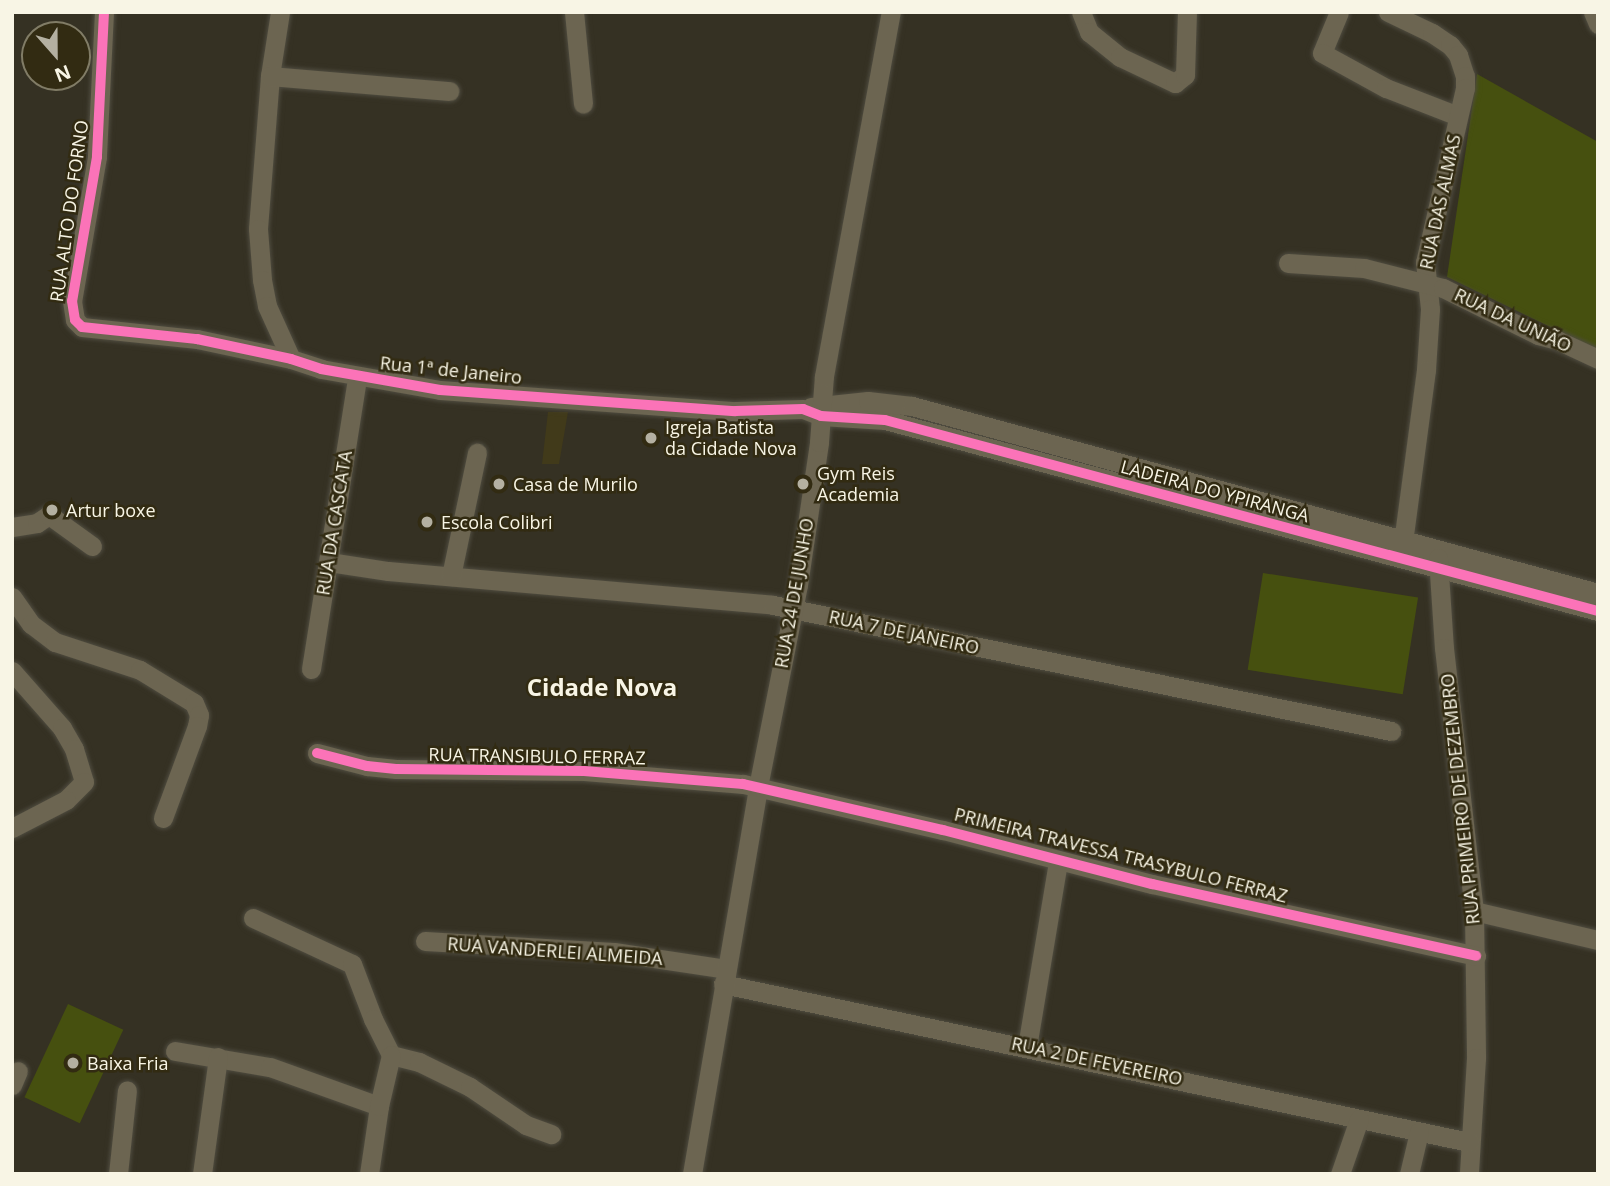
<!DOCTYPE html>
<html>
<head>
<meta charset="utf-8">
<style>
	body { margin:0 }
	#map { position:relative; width:1610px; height:1186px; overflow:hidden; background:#353123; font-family:"Open Sans",sans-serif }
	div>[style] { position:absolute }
	.built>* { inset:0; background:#413a1a }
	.green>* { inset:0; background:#46500f; transform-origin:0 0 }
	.roads { filter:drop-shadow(0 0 2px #4f4c40) drop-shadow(0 0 2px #4f4c40) }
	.minor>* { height:19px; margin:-9.5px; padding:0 9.5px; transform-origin:9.5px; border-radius:9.5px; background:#6c6551 }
	.cycleway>* { height:10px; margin:-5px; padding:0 5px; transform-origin:5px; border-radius:5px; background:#fb73b8 }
	.dots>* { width:19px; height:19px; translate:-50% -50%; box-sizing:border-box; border:4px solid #322b12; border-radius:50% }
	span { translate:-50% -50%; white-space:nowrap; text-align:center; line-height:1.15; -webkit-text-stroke:5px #322b12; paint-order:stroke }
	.street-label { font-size:18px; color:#f8f5e5 }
	.poi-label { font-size:18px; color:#f8f5e5 }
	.left { translate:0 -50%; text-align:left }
	.district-label { font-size:24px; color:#f8f5e5; font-weight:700 }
	.frame { position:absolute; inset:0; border:14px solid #f8f5e5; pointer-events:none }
	.north { position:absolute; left:21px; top:21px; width:70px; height:70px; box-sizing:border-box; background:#322b12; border:2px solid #817c66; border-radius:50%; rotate:159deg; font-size:19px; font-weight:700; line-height:28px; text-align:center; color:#f8f5e5 }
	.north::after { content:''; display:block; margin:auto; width:24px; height:32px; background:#b4b0a1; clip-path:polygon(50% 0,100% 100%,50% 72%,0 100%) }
</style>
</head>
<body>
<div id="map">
	<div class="built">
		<i style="clip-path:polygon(548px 412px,568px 412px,559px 464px,542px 464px)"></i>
	</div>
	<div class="green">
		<i style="clip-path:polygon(1477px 74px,1598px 142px,1598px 350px,1447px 277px)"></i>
		<i style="left:1263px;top:573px;width:157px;height:98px;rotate:9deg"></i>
		<i style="left:68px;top:1004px;width:61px;height:103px;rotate:25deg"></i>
	</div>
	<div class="roads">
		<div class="minor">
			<i style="left:104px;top:12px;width:145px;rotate:92.8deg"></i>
			<i style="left:97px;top:157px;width:146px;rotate:99.8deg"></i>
			<i style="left:72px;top:301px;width:19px;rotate:81deg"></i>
			<i style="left:75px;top:320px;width:10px;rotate:45deg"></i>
			<i style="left:82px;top:327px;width:116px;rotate:6deg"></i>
			<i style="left:197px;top:339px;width:96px;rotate:12deg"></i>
			<i style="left:291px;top:359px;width:32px;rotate:18deg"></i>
			<i style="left:321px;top:369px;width:121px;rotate:10deg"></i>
			<i style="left:440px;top:390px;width:296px;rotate:4.1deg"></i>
			<i style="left:735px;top:411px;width:68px;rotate:-1.7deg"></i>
			<i style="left:803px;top:409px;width:19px;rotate:21deg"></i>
			<i style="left:821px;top:416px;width:64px;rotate:3.6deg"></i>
			<i style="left:885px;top:420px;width:738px;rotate:15deg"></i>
			<i style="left:280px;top:12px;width:65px;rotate:98.9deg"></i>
			<i style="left:270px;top:76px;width:153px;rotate:94.5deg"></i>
			<i style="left:258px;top:229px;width:51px;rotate:85.5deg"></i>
			<i style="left:262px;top:280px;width:26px;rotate:79deg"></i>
			<i style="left:267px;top:306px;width:58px;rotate:65.6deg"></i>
			<i style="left:574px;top:12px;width:92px;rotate:84.4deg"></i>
			<i style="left:1081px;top:12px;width:22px;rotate:68deg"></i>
			<i style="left:1089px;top:32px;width:40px;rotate:39deg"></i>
			<i style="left:1120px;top:57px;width:61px;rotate:25.3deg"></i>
			<i style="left:1175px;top:83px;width:13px;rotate:-39deg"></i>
			<i style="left:1185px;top:75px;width:63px;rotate:-88.2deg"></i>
			<i style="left:1339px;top:12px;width:44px;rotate:112.5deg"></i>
			<i style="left:1322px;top:53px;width:73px;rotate:28.7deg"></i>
			<i style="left:1386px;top:88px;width:77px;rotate:21.3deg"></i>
			<i style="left:1388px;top:12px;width:49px;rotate:25.5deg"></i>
			<i style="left:1432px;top:33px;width:22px;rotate:34deg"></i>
			<i style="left:1450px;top:45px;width:13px;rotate:51deg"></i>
			<i style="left:1458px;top:55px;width:22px;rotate:72deg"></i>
			<i style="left:1465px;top:76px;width:12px;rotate:90deg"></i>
			<i style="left:1465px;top:88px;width:179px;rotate:102.9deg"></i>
			<i style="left:1425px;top:262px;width:47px;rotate:83.9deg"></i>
			<i style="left:1430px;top:309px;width:61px;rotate:93.8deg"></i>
			<i style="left:1426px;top:370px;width:183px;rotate:97.6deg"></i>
			<i style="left:1593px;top:12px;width:13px;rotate:67deg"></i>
			<i style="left:270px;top:76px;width:180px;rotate:4.8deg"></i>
			<i style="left:1288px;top:263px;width:76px;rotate:3.8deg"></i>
			<i style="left:1364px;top:268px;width:81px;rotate:14.2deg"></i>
			<i style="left:1443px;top:288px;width:106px;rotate:26.3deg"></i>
			<i style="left:1538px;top:335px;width:20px;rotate:15deg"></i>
			<i style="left:1557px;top:340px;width:45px;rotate:24.9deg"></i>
			<i style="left:811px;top:407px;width:57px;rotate:-6deg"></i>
			<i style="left:868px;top:401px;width:44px;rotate:6.5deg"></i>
			<i style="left:912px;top:406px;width:711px;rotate:15.25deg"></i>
			<i style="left:12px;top:527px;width:25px;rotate:-9deg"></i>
			<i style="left:37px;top:523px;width:14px;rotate:-34deg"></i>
			<i style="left:49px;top:515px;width:53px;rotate:35.8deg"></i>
			<i style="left:1438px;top:558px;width:90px;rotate:86.2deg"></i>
			<i style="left:1444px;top:648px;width:265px;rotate:83.5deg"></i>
			<i style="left:1474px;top:911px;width:147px;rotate:89.2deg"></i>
			<i style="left:1476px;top:1058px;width:116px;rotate:93.5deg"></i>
			<i style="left:329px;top:562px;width:60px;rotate:8.7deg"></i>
			<i style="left:388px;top:571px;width:386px;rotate:5deg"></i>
			<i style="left:773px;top:605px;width:631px;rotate:11.52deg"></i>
			<i style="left:451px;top:576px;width:126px;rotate:-78.1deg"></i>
			<i style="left:12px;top:597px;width:33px;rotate:55deg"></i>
			<i style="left:31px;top:624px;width:30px;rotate:37deg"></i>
			<i style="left:55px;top:642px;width:89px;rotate:18.2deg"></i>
			<i style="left:140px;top:670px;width:63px;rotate:31.4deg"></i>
			<i style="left:194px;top:703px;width:13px;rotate:67deg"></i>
			<i style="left:199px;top:715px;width:11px;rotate:100deg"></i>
			<i style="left:197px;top:726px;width:98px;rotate:110.3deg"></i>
			<i style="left:311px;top:669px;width:296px;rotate:-81deg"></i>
			<i style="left:12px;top:671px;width:76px;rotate:48.7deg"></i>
			<i style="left:62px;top:728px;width:24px;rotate:60deg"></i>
			<i style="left:74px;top:749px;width:34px;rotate:73deg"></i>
			<i style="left:84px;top:782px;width:25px;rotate:135deg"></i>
			<i style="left:66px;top:800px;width:61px;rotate:152.6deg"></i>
			<i style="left:317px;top:753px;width:52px;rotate:14.6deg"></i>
			<i style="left:367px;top:766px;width:29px;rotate:6deg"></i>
			<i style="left:396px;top:769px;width:188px;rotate:0.6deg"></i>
			<i style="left:584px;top:771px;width:160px;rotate:4.7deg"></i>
			<i style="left:743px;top:784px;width:205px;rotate:13deg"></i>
			<i style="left:943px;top:830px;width:216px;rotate:14.5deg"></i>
			<i style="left:1152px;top:884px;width:332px;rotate:12.5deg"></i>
			<i style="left:1474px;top:911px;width:127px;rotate:13.2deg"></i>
			<i style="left:253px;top:918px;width:109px;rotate:24.9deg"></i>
			<i style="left:352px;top:964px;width:59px;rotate:69.1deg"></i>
			<i style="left:373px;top:1019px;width:40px;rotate:63.4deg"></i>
			<i style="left:425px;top:941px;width:189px;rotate:3.3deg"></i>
			<i style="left:614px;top:952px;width:113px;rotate:8.6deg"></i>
			<i style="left:723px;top:984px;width:763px;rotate:11.96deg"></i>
			<i style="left:1027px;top:1047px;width:189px;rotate:-80.5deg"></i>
			<i style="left:175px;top:1051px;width:96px;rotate:9.6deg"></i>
			<i style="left:270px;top:1067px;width:116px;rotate:19.7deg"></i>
			<i style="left:391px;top:1055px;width:29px;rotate:14deg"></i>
			<i style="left:419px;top:1062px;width:57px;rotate:26.1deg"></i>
			<i style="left:470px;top:1087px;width:68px;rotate:34.2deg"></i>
			<i style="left:526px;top:1125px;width:27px;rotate:20deg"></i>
			<i style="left:12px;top:1085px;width:15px;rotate:-67deg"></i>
			<i style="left:118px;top:1174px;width:84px;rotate:-83.9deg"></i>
			<i style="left:202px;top:1174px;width:118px;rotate:-82.2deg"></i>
			<i style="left:369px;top:1174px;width:69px;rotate:-81.6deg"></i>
			<i style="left:379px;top:1106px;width:52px;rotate:-76.8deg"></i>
			<i style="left:692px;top:1174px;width:393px;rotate:-80.3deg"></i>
			<i style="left:758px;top:787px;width:206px;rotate:-78.8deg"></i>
			<i style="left:798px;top:585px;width:145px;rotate:-81.6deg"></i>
			<i style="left:819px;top:442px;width:66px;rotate:-85.7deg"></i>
			<i style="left:824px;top:376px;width:370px;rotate:-79.6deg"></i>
			<i style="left:1340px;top:1174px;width:58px;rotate:-70.9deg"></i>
			<i style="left:1409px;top:1174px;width:43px;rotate:-76.6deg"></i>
		</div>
	</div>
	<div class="cycleway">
		<i style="left:104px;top:12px;width:145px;rotate:92.8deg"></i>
		<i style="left:97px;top:157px;width:146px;rotate:99.8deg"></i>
		<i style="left:72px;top:301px;width:19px;rotate:81deg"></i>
		<i style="left:75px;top:320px;width:10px;rotate:45deg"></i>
		<i style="left:82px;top:327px;width:116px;rotate:6deg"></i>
		<i style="left:197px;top:339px;width:96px;rotate:12deg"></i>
		<i style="left:291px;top:359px;width:32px;rotate:18deg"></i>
		<i style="left:321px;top:369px;width:121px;rotate:10deg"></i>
		<i style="left:440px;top:390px;width:296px;rotate:4.1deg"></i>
		<i style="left:735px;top:411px;width:68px;rotate:-1.7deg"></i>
		<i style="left:803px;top:409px;width:19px;rotate:21deg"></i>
		<i style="left:821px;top:416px;width:64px;rotate:3.6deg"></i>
		<i style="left:885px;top:420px;width:738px;rotate:15deg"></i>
		<i style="left:317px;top:753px;width:52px;rotate:14.6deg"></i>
		<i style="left:367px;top:766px;width:29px;rotate:6deg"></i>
		<i style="left:396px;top:769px;width:188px;rotate:0.6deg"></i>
		<i style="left:584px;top:771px;width:160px;rotate:4.7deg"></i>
		<i style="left:743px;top:784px;width:205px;rotate:13deg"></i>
		<i style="left:943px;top:830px;width:216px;rotate:14.5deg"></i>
		<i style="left:1152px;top:884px;width:332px;rotate:12.5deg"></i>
	</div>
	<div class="dots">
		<i style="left:651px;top:438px;background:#b4b0a1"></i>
		<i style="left:499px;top:484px;background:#b4b0a1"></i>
		<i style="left:803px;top:484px;background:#b4b0a1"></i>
		<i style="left:52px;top:510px;background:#b4b0a1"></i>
		<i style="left:427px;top:522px;background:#b4b0a1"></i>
		<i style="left:73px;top:1063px;background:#b4b0a1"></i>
	</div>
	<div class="street-label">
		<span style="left:1440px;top:202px;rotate:-78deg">RUA DAS ALMAS</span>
		<span style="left:69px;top:211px;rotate:-82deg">RUA ALTO DO FORNO</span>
		<span style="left:1513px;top:320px;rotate:25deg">RUA DA UNIÃO</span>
		<span style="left:451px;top:370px;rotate:6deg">Rua 1ª de Janeiro</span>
		<span style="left:1215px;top:491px;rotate:15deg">LADEIRA DO YPIRANGA</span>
		<span style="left:334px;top:523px;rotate:-81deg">RUA DA CASCATA</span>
		<span style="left:794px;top:593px;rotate:-80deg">RUA 24 DE JUNHO</span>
		<span style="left:904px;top:632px;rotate:12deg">RUA 7 DE JANEIRO</span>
		<span style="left:537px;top:756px;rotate:1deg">RUA TRANSIBULO FERRAZ</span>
		<span style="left:1460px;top:799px;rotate:-96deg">RUA PRIMEIRO DE DEZEMBRO</span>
		<span style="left:1121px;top:855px;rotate:14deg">PRIMEIRA TRAVESSA TRASYBULO FERRAZ</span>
		<span style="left:555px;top:951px;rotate:4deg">RUA VANDERLEI ALMEIDA</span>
		<span style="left:1097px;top:1061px;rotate:12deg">RUA 2 DE FEVEREIRO</span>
	</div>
	<div class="poi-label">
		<span class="left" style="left:665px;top:438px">Igreja Batista<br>da Cidade Nova</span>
		<span class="left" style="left:817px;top:484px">Gym Reis<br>Academia</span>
		<span class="left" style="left:513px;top:484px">Casa de Murilo</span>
		<span class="left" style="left:66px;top:510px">Artur boxe</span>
		<span class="left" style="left:441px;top:522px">Escola Colibri</span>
		<span class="left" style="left:87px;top:1063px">Baixa Fria</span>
	</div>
	<div class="district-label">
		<span style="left:602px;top:687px">Cidade Nova</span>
	</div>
	<div class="frame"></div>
	<div class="north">N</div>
</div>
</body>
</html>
